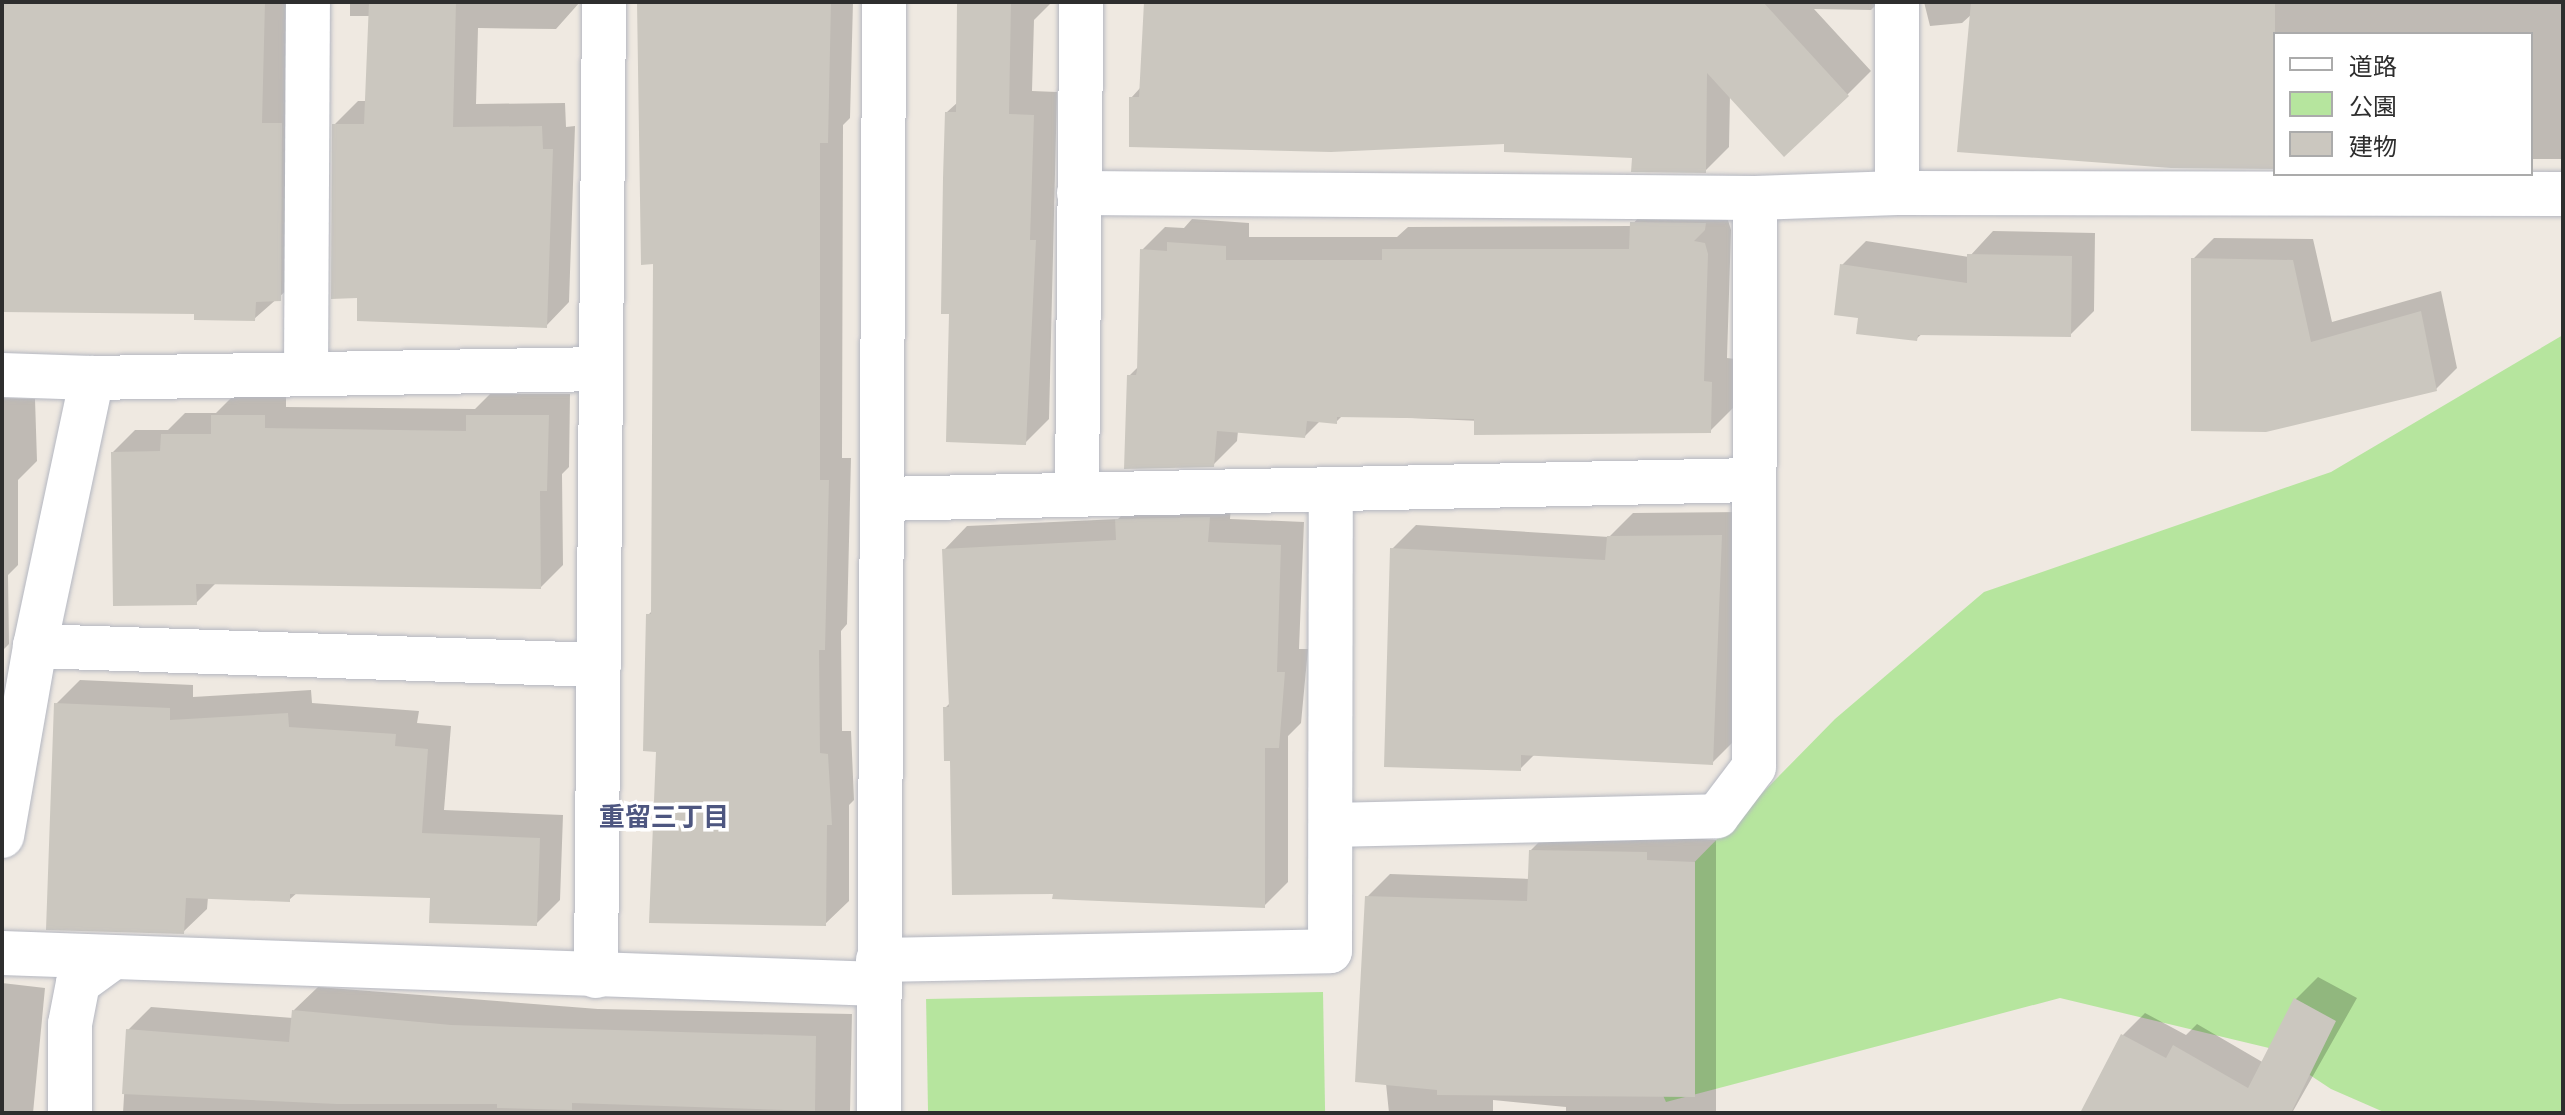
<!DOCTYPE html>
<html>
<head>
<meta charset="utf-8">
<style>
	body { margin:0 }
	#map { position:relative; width:2565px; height:1115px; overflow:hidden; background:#efe9e1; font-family:"Exo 2","Noto Sans JP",sans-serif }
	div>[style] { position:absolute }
	.green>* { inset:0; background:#b6e59e; transform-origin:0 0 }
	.shadow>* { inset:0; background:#0003 }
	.building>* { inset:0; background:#cbc7bf }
	.roads { filter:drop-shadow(0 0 2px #b4b7c1) drop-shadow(0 0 2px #b4b7c1) }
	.minor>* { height:44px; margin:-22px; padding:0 22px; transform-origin:22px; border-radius:22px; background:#fff }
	span { translate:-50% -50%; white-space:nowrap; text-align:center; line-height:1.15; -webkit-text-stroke:7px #fff; paint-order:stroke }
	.neighbourhood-label { font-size:26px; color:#4d5680; font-weight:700 }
	.frame { position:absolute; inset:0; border:4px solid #2e2e2e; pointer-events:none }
	.legend { position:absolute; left:2273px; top:32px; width:260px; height:144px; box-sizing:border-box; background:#fff; border:2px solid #ababab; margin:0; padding:10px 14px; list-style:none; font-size:24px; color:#2e2e2e }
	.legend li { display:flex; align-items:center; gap:16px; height:40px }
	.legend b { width:40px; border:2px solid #ababab }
</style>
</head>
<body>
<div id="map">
	<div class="green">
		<i style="clip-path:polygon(2563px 335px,2563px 1113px,2386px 1113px,2331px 1089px,2269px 1048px,2060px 998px,1666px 1102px,1608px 975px,1675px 882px,1835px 719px,1984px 592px,2331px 472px)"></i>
		<i style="left:1323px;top:992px;width:121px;height:397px;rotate:89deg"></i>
	</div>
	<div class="shadow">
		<i style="clip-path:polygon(2px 2px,287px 2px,285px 100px,305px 101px,304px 275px,254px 319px,196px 312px,2px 308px)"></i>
		<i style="clip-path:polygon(350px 2px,580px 2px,556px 29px,478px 28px,476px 104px,565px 103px,566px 127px,575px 126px,569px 302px,546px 326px,359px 296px,334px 125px,358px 101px,367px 101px,370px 16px,350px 16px)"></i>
		<i style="clip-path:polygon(639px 2px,853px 2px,850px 118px,843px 125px,842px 458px,851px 458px,847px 624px,841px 631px,842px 731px,851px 731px,854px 800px,849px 805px,849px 901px,825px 924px,658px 750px,648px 615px,653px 610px,655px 262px)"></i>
		<i style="clip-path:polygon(959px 2px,1052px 2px,1034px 20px,1032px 91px,1057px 92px,1049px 419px,1025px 443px,951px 312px,947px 112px,958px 102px)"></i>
		<i style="clip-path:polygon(1146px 2px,1879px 2px,1871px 10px,1814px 9px,1871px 71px,1848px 94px,1784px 154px,1730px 94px,1729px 147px,1705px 171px,1634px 156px,1131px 98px,1141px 87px)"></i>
		<i style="clip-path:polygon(1924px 2px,2563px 2px,2563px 159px,2531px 159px,2531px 34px,2275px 34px,2275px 167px,1972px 14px,1962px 23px,1930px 26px)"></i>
		<i style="clip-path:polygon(1655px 199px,1728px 220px,1731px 230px,1727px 358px,1735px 359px,1734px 407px,1710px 431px,1343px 415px,1336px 422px,1321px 420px,1305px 436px,1238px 431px,1237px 441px,1213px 465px,1129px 376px,1139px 366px,1142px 250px,1165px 227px,1184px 228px,1192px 219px,1249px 223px,1249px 237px,1397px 237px,1408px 227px,1631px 226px)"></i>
		<i style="clip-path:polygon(1993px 231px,2095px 233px,2094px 311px,2070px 335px,1923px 333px,1916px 339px,1860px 317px,1842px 265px,1866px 241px,1969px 257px)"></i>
		<i style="clip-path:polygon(2214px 238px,2313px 239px,2332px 322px,2441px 291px,2457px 368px,2436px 389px,2266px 430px,2193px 259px)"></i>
		<i style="clip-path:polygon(235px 394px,286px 394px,286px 407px,475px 409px,490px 394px,570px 394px,569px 467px,562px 474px,563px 565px,541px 587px,217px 582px,196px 603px,113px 452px,135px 430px,168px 430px,185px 413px,216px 413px)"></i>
		<i style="clip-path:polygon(2px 398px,35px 399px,37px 461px,18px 480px,18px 565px,8px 575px,9px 644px,2px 651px)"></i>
		<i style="clip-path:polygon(1232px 494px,1230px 519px,1304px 522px,1299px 649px,1308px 649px,1301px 723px,1288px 736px,1288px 882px,1264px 906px,1055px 892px,952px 759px,945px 708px,951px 702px,944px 550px,967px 526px,1118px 519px,1141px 496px)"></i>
		<i style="clip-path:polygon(1744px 512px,1735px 740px,1712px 763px,1536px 753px,1520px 769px,1392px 549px,1416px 525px,1609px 537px,1633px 513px)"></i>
		<i style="clip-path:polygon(80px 680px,193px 685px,193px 697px,311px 690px,312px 703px,419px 711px,417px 723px,451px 726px,444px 810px,563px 815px,560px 900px,536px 924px,432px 896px,298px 892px,289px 900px,208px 897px,207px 909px,183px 932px,56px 704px)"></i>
		<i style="clip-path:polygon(1553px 828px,1716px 840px,1716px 1113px,1566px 1113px,1566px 1107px,1493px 1100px,1493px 1113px,1389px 1113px,1367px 897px,1390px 874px,1530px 879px,1531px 850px)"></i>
		<i style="clip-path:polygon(2318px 977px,2357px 998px,2292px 1113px,2113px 1113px,2123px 1035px,2145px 1013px,2186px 1035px,2197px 1024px,2264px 1063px,2296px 999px)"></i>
		<i style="clip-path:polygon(2px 983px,45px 988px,33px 1113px,2px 1113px)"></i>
		<i style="clip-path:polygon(318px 987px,598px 1009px,852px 1014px,850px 1113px,123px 1113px,128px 1030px,151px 1007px,293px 1018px,294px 1010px)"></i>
	</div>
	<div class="building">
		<i style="clip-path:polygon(2px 2px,265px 2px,262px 123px,282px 123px,281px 301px,256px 302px,255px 321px,194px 320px,194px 314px,2px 312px)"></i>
		<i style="clip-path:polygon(369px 2px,456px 2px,453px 127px,542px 126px,543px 149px,553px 149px,547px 328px,357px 321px,357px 298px,331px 299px,332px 124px,364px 124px)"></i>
		<i style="clip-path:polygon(637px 2px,831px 2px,828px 143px,820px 143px,820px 480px,829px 480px,825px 650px,819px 650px,820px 753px,828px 754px,832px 825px,827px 825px,826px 926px,649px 923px,656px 752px,643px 751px,646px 614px,651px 614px,653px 264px,641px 265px)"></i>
		<i style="clip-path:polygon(957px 2px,1011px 2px,1009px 114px,1034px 115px,1030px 240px,1036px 240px,1026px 445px,946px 442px,949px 314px,941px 314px,943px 178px,945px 112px,956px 112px)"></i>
		<i style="clip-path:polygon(1144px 2px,1763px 2px,1849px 96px,1784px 157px,1707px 73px,1706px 173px,1631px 172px,1632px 158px,1504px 152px,1504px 144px,1331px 152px,1129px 147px,1129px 97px,1139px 97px)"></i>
		<i style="clip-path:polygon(1971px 2px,2275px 2px,2275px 169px,2171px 168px,1957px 152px)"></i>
		<i style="clip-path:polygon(1630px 222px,1706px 223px,1705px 230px,1694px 241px,1705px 243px,1708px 254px,1704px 381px,1712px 382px,1711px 433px,1474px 435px,1474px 419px,1337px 417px,1337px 424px,1307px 421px,1305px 438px,1217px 431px,1214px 467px,1124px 469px,1127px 375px,1136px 375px,1137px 370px,1140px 249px,1167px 251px,1167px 242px,1226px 246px,1226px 260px,1382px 260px,1382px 249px,1629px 249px)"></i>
		<i style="clip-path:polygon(1967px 254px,2072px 256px,2071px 337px,1918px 335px,1917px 341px,1856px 334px,1858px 318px,1834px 315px,1840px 264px,1967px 283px)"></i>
		<i style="clip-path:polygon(2191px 258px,2293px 260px,2311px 342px,2421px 311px,2437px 391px,2266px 432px,2191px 431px)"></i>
		<i style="clip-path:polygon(211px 415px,265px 415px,265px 428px,466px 431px,466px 415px,549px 415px,547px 491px,540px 491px,541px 589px,196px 584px,197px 605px,113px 606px,111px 452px,160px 451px,161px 434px,211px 434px)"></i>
		<i style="clip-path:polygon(1210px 517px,1208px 542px,1281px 545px,1277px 672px,1285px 672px,1279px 748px,1265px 748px,1265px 908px,1052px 899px,1053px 894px,952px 895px,950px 761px,944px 761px,943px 707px,949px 707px,942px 549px,1116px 540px,1115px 519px)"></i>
		<i style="clip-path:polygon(1722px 535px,1713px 765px,1521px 755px,1521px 771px,1384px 767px,1390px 548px,1605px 560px,1607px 536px)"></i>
		<i style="clip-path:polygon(54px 703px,170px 708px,170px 720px,288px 713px,289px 727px,396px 734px,395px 746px,428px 749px,422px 833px,540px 838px,537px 926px,429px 923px,430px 898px,290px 894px,290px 902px,186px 898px,184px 934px,46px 930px)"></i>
		<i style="clip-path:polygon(1529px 850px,1647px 852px,1647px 860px,1695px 862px,1695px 1097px,1437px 1095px,1437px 1090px,1355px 1082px,1365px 896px,1527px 901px)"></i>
		<i style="clip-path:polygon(2294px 998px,2336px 1021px,2291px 1113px,2080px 1113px,2121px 1034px,2166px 1058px,2173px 1045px,2248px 1088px)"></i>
		<i style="clip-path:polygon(292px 1010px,451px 1025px,816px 1036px,815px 1111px,572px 1103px,572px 1110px,497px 1108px,497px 1104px,337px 1104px,122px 1094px,126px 1029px,289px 1042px)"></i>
	</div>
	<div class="roads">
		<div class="minor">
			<i style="left:1079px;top:193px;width:676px;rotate:0.42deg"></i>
			<i style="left:1755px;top:198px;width:142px;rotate:-2deg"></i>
			<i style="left:1897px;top:193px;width:666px;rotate:0.09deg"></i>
			<i style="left:1897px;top:193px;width:191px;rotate:-90deg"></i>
			<i style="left:306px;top:372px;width:370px;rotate:-89.7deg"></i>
			<i style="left:2px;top:375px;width:90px;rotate:1.9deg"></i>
			<i style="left:1077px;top:494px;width:492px;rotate:-89.5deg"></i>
			<i style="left:882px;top:499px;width:872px;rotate:-1.25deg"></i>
			<i style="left:35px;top:646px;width:564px;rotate:1.93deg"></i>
			<i style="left:1331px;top:825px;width:386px;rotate:-1.3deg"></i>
			<i style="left:1717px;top:816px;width:61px;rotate:-52.9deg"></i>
			<i style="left:1754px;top:767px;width:569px;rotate:-89.9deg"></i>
			<i style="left:2px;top:836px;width:193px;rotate:-80.1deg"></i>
			<i style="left:35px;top:646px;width:274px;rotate:-78deg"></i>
			<i style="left:92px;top:378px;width:509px;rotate:-1.01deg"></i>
			<i style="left:2px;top:953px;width:877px;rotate:2.03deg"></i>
			<i style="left:878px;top:960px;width:452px;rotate:-1.1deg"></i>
			<i style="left:1330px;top:951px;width:462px;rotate:-89.9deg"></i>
			<i style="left:596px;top:976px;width:974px;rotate:-89.53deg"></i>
			<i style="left:70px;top:1113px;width:89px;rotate:-90deg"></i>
			<i style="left:70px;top:1024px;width:42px;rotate:-79deg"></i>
			<i style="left:78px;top:983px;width:39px;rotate:-36deg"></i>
			<i style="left:879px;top:1113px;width:1111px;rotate:-89.74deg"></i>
		</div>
	</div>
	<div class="neighbourhood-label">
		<span style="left:664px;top:816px">重留三丁目</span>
	</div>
	<div class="frame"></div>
	<ul class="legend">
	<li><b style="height:10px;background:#fff"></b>道路</li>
	<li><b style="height:22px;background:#b6e59e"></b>公園</li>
	<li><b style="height:22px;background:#cbc7bf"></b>建物</li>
	</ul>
</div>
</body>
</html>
